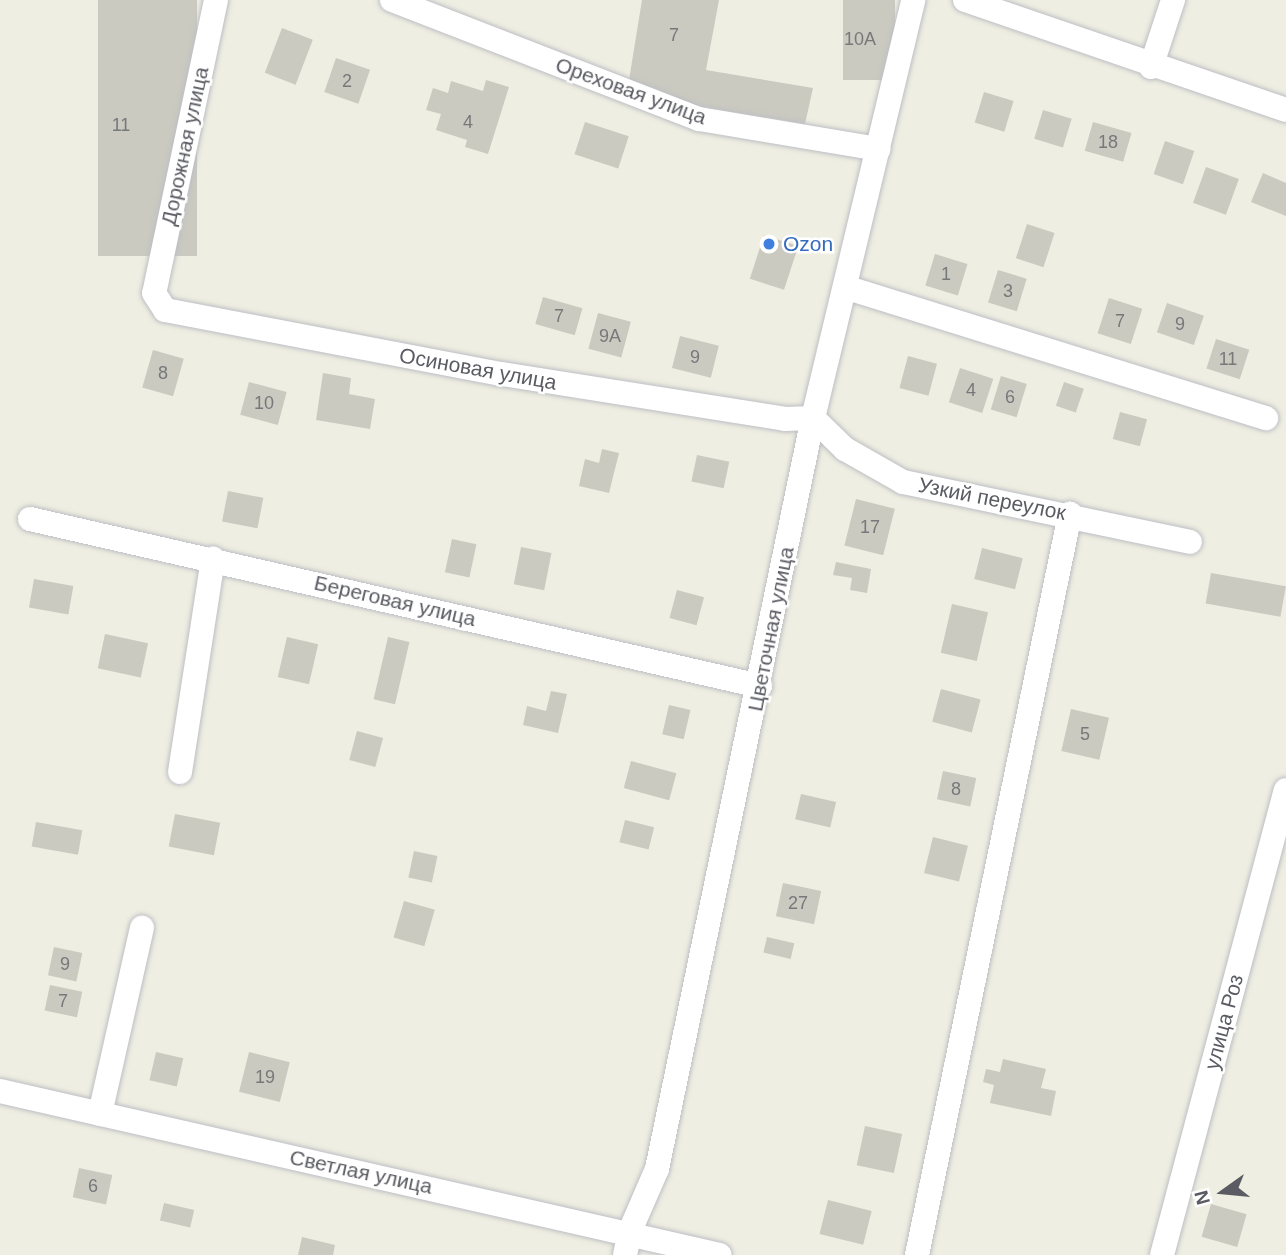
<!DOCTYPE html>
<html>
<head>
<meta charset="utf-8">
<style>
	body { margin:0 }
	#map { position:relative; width:1286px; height:1255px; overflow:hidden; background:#eeeee2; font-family:Helvetica,sans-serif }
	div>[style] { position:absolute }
	.building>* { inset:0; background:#cacac1; transform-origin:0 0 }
	.roads { filter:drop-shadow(0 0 2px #bdbec4) drop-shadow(0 0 2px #bdbec4) }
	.minor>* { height:24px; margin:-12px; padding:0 12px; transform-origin:12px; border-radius:12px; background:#fff }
	.dots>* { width:19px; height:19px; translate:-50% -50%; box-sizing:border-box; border:4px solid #fff; border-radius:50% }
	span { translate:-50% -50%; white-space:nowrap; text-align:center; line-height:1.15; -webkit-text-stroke:5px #fff; paint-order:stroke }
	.number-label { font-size:18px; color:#77787a }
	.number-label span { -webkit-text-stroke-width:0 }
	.street-label { font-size:21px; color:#5b5c63 }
	.shop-label { font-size:21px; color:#366cbe }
	.left { translate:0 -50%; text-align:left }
	.north { position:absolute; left:1188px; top:1157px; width:70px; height:70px; -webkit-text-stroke:5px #fff; paint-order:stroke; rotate:255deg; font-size:19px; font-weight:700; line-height:28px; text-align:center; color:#5b5c63 }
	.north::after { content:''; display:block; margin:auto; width:24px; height:32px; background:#5b5c63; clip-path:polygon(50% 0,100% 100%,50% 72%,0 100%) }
</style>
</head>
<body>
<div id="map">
	<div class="building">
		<i style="left:98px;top:0;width:99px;height:256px"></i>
		<i style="clip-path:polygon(642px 0,719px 0,706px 70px,813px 88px,805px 124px,667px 101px,629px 80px)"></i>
		<i style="left:843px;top:0;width:52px;height:80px"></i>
		<i style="left:282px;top:28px;width:33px;height:48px;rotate:21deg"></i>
		<i style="left:336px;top:58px;width:36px;height:36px;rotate:19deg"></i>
		<i style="clip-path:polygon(486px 80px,509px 87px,488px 154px,465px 147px,467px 140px,436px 130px,441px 114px,426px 110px,433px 88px,448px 93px,451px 81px,483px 91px)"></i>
		<i style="left:984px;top:92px;width:31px;height:32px;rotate:17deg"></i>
		<i style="left:1043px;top:110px;width:30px;height:30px;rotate:17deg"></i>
		<i style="left:585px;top:122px;width:46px;height:34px;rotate:18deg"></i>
		<i style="left:1093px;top:122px;width:40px;height:30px;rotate:16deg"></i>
		<i style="left:1165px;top:141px;width:31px;height:35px;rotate:19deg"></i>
		<i style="left:1206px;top:167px;width:35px;height:38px;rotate:20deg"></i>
		<i style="clip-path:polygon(1263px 173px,1286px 183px,1286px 216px,1251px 202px)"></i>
		<i style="left:1027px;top:224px;width:29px;height:36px;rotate:18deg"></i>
		<i style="left:764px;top:235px;width:36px;height:46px;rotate:18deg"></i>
		<i style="left:935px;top:254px;width:34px;height:33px;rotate:17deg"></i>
		<i style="left:998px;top:270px;width:30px;height:34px;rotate:17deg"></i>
		<i style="left:543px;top:297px;width:41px;height:28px;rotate:16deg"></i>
		<i style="left:1109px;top:298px;width:35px;height:37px;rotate:18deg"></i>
		<i style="left:1167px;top:303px;width:39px;height:31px;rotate:19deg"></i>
		<i style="left:598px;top:313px;width:34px;height:37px;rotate:15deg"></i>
		<i style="left:680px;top:336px;width:40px;height:33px;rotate:14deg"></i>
		<i style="left:1216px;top:339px;width:35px;height:31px;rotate:18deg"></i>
		<i style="left:153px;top:350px;width:32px;height:39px;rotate:16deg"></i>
		<i style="left:908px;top:356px;width:30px;height:33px;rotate:15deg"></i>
		<i style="left:960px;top:368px;width:35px;height:36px;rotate:18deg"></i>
		<i style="clip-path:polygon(323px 373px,351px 378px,349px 394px,375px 399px,370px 429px,316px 420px)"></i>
		<i style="left:1001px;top:376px;width:27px;height:35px;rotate:17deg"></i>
		<i style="left:249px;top:382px;width:39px;height:34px;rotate:15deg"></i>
		<i style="left:1064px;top:382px;width:21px;height:25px;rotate:19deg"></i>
		<i style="left:1120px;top:412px;width:28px;height:28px;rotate:15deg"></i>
		<i style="clip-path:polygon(602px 449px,619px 453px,609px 493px,579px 486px,585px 459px,599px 463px)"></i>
		<i style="left:697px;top:455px;width:33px;height:27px;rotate:12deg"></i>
		<i style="left:228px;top:491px;width:36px;height:31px;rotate:11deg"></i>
		<i style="left:856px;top:499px;width:40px;height:48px;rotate:14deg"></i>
		<i style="left:452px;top:539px;width:25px;height:34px;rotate:12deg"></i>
		<i style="left:521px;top:547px;width:31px;height:38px;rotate:11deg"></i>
		<i style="left:982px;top:548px;width:42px;height:32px;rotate:14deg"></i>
		<i style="clip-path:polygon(836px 562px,871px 569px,867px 593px,850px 590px,852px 578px,833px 575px)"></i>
		<i style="left:1211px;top:573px;width:76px;height:31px;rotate:10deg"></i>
		<i style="left:34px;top:579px;width:40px;height:29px;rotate:10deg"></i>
		<i style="left:677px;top:590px;width:28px;height:29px;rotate:15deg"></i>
		<i style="left:952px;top:604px;width:37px;height:50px;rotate:13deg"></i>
		<i style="left:105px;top:634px;width:44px;height:35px;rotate:12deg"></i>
		<i style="left:287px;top:637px;width:32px;height:41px;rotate:13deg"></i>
		<i style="left:388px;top:637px;width:22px;height:64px;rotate:13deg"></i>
		<i style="left:941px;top:689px;width:41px;height:34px;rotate:15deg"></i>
		<i style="clip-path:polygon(551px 691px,567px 694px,558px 733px,523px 725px,527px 706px,546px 711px)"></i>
		<i style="left:669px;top:705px;width:22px;height:30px;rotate:13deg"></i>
		<i style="left:1071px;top:709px;width:39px;height:43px;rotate:13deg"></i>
		<i style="left:357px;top:731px;width:27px;height:30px;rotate:15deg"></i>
		<i style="left:631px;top:761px;width:47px;height:28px;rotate:15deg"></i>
		<i style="left:943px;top:771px;width:34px;height:29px;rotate:12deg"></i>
		<i style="left:801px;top:794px;width:36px;height:26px;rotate:13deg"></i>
		<i style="left:175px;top:814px;width:46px;height:33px;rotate:11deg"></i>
		<i style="left:625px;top:820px;width:30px;height:23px;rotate:14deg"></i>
		<i style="left:36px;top:822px;width:47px;height:25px;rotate:10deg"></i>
		<i style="left:933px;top:837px;width:36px;height:37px;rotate:14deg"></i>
		<i style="left:414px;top:851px;width:24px;height:27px;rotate:12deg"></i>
		<i style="left:783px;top:883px;width:39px;height:34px;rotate:12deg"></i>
		<i style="left:404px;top:901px;width:32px;height:38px;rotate:16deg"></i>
		<i style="left:767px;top:937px;width:28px;height:16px;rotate:13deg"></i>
		<i style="left:54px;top:947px;width:29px;height:29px;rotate:12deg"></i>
		<i style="left:50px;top:985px;width:33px;height:26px;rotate:12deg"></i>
		<i style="left:156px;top:1052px;width:28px;height:29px;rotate:13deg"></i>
		<i style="left:249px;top:1052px;width:42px;height:41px;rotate:14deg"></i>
		<i style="clip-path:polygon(1003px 1059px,1046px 1069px,1041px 1088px,1056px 1091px,1051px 1116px,990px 1103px,994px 1085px,983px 1082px,986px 1069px,1000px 1072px)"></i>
		<i style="left:865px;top:1126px;width:38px;height:40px;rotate:12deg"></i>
		<i style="left:79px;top:1168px;width:34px;height:30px;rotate:12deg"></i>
		<i style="left:828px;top:1200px;width:45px;height:35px;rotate:14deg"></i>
		<i style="left:164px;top:1203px;width:31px;height:18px;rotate:13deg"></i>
		<i style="left:1211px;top:1204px;width:37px;height:34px;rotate:16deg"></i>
		<i style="clip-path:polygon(302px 1237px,335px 1245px,333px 1255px,298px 1255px)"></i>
	</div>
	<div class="roads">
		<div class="minor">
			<i style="left:216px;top:0;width:299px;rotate:101.9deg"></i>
			<i style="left:154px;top:293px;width:20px;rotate:57deg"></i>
			<i style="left:165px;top:310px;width:343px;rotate:10.8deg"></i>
			<i style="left:502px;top:374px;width:287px;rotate:9deg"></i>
			<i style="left:785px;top:419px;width:28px;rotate:-2deg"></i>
			<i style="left:813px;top:418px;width:45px;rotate:44.1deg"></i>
			<i style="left:845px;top:449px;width:67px;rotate:29.6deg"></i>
			<i style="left:903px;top:482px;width:293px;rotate:11.8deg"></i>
			<i style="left:392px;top:0;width:329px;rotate:21.2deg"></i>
			<i style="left:699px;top:119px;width:182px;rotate:9.5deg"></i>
			<i style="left:965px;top:0;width:339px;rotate:18.9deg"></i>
			<i style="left:1151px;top:67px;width:71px;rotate:-71.8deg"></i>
			<i style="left:848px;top:288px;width:438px;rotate:17.3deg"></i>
			<i style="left:30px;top:519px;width:749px;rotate:12.89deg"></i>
			<i style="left:180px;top:772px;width:216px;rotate:-81.2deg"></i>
			<i style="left:0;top:1091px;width:738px;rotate:12.83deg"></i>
			<i style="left:100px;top:1114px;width:191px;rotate:-77.3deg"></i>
			<i style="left:625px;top:1255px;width:25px;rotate:-78deg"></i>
			<i style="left:630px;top:1231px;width:68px;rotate:-66.5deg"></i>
			<i style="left:657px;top:1169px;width:767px;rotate:-78.27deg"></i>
			<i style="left:813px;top:418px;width:430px;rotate:-76.5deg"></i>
			<i style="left:917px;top:1255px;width:757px;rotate:-78.33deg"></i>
			<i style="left:1162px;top:1255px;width:481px;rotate:-75.1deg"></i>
		</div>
	</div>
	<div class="dots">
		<i style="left:769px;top:244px;background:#3f7fe0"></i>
	</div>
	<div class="number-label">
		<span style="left:674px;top:35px">7</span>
		<span style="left:860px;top:39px">10А</span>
		<span style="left:347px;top:81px">2</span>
		<span style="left:468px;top:122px">4</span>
		<span style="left:121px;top:125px">11</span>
		<span style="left:1108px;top:142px">18</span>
		<span style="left:946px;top:274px">1</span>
		<span style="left:1008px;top:291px">3</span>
		<span style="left:559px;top:316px">7</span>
		<span style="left:1120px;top:321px">7</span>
		<span style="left:1180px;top:324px">9</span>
		<span style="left:610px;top:336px">9А</span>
		<span style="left:695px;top:357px">9</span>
		<span style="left:1228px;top:359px">11</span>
		<span style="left:163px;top:373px">8</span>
		<span style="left:971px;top:390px">4</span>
		<span style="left:1010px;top:397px">6</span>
		<span style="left:264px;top:403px">10</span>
		<span style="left:870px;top:527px">17</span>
		<span style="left:1085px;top:734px">5</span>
		<span style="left:956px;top:789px">8</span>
		<span style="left:798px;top:903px">27</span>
		<span style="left:65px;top:964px">9</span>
		<span style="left:63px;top:1001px">7</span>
		<span style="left:265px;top:1077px">19</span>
		<span style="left:93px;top:1186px">6</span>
	</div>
	<div class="street-label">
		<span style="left:631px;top:91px;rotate:20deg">Ореховая улица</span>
		<span style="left:185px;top:146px;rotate:-78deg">Дорожная улица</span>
		<span style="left:478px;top:369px;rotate:10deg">Осиновая улица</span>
		<span style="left:992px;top:499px;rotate:11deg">Узкий переулок</span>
		<span style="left:395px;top:601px;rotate:13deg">Береговая улица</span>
		<span style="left:771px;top:629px;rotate:-79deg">Цветочная улица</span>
		<span style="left:1224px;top:1022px;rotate:-75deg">улица Роз</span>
		<span style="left:361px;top:1172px;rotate:12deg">Светлая улица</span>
	</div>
	<div class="shop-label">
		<span class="left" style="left:783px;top:244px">Ozon</span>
	</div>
	<div class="north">N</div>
</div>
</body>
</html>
